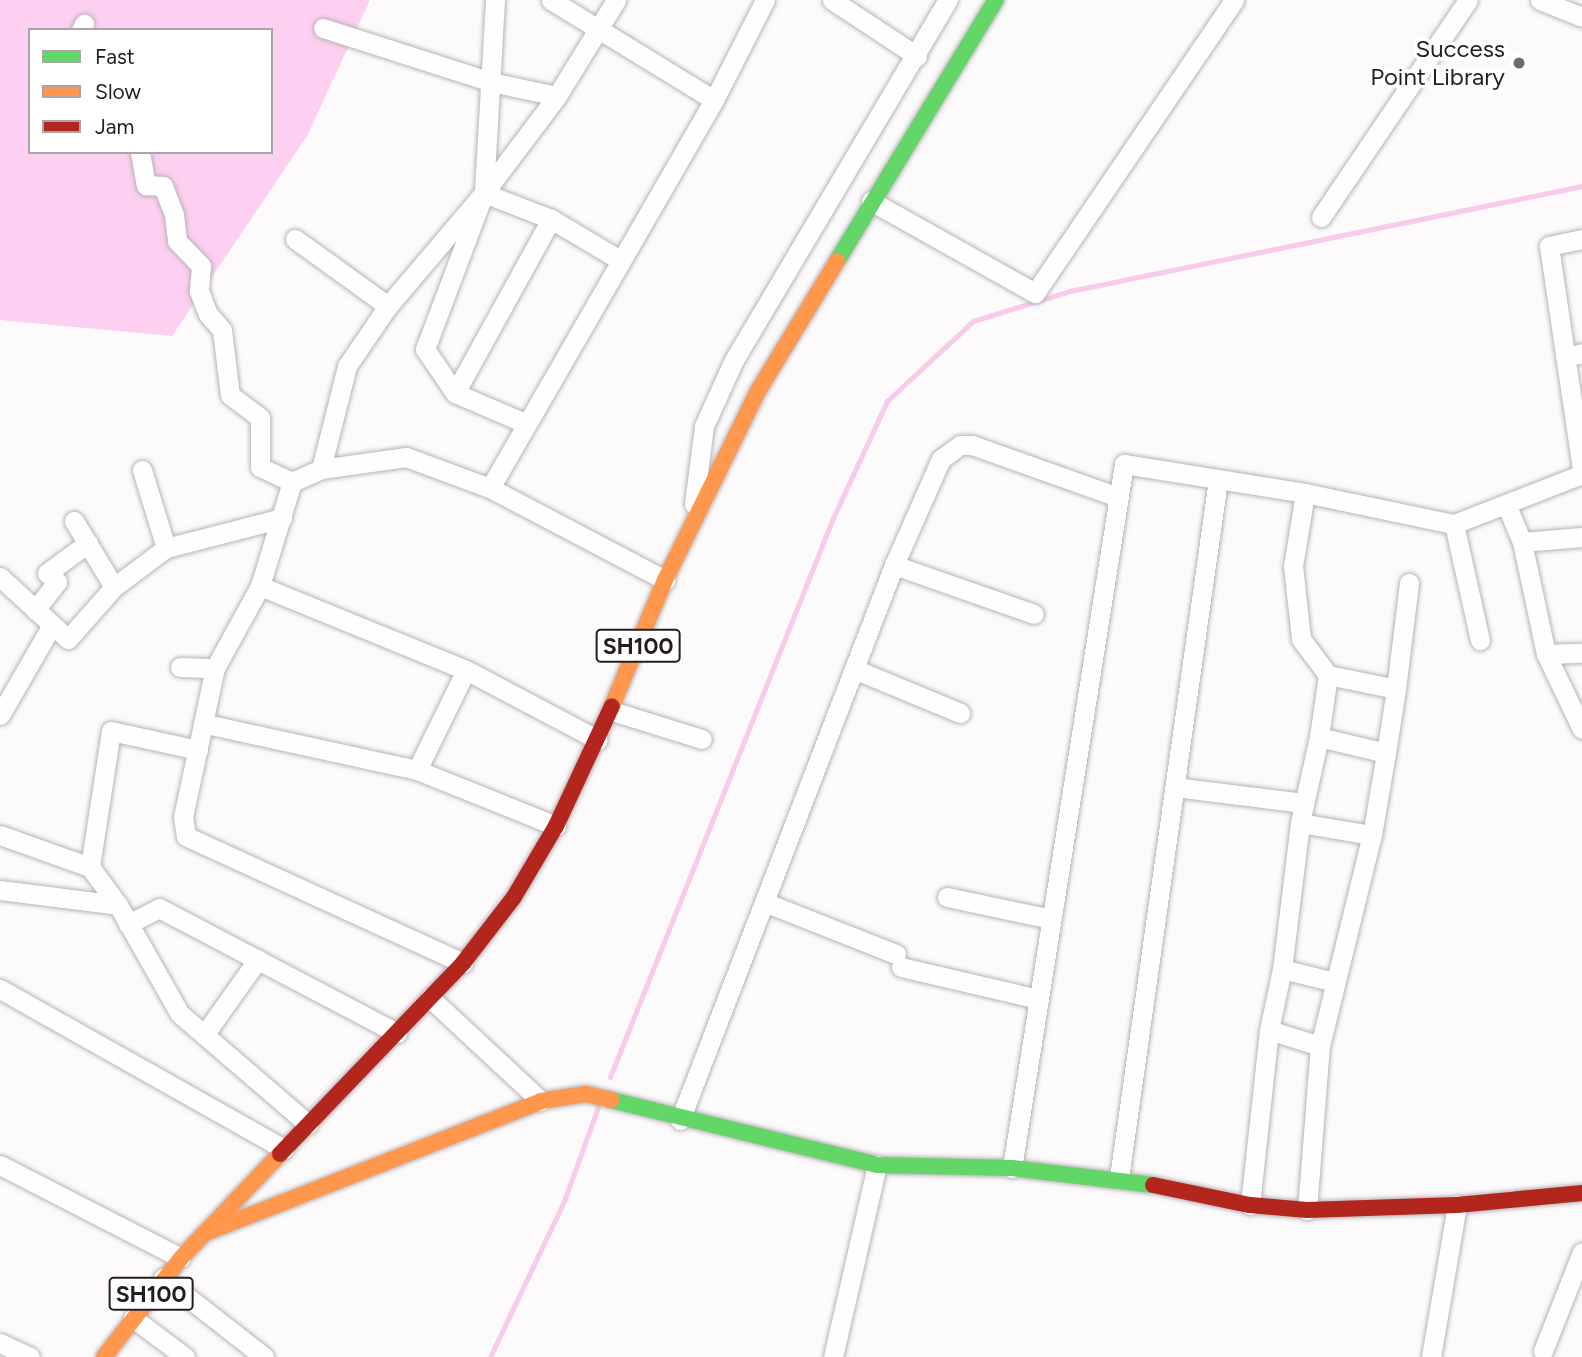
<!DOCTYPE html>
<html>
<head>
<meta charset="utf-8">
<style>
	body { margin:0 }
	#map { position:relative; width:1582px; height:1357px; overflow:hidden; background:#fcfafb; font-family:Figtree,sans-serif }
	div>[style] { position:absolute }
	.forest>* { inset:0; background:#fdcff0 }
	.stream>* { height:5px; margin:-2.5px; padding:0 2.5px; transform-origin:2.5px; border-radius:2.5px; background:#f8caec }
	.roads { filter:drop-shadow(0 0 2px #b8b3b6) drop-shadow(0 0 2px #b8b3b6) }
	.street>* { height:19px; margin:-9.5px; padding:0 9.5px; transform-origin:9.5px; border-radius:9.5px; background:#fffefe }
	.fast>* { height:16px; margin:-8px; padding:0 8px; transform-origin:8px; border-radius:8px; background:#63d668 }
	.slow>* { height:16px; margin:-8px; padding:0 8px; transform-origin:8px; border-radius:8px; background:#ff974d }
	.jam>* { height:16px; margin:-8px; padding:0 8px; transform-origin:8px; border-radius:8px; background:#b3261e }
	.dots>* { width:19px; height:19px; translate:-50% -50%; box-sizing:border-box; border:4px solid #fff; border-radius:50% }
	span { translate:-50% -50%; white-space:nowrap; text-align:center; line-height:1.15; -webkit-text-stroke:7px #fff; paint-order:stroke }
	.shield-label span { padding:2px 5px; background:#fff; border:2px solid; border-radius:5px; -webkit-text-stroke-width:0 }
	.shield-label { font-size:23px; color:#251d22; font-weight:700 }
	.poi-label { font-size:24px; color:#251d22 }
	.right { translate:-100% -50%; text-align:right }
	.legend { position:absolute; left:28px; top:28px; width:245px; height:126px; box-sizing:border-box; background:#fff; border:2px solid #a8a5a7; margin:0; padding:9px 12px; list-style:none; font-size:21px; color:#251d22 }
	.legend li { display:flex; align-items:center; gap:14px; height:35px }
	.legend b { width:35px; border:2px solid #a8a5a7 }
</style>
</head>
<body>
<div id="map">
	<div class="forest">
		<i style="clip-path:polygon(evenodd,0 0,370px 0,307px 136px,172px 336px,0 320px,0 0,30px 30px,271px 30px,271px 152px,30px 152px,30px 30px)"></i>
	</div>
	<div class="stream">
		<i style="left:610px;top:1077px;width:602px;rotate:-68.25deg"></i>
		<i style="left:833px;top:518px;width:129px;rotate:-65.2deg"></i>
		<i style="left:887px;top:401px;width:117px;rotate:-42.9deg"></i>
		<i style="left:973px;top:321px;width:102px;rotate:-17.2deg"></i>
		<i style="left:1070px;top:291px;width:523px;rotate:-11.59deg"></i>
		<i style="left:490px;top:1357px;width:173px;rotate:-64.6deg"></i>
		<i style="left:564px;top:1201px;width:100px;rotate:-70.1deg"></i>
	</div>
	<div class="roads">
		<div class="street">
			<i style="left:495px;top:0;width:193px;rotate:93.3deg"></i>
			<i style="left:484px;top:193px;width:167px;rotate:110.7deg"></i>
			<i style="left:425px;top:349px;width:53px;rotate:55.7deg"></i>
			<i style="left:455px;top:393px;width:76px;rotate:23.2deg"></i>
			<i style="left:551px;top:0;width:191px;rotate:31.5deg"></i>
			<i style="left:832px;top:0;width:102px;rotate:33.4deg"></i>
			<i style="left:1540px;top:0;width:45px;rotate:22deg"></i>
			<i style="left:323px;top:28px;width:176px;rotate:17.8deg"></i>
			<i style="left:491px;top:82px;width:67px;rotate:12deg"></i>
			<i style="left:81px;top:30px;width:7px;rotate:-63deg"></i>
			<i style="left:140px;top:152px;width:34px;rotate:80deg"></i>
			<i style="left:146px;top:185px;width:17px;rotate:3deg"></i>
			<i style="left:163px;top:186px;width:31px;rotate:69deg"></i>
			<i style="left:174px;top:215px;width:26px;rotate:83deg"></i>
			<i style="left:177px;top:241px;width:35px;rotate:46deg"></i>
			<i style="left:201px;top:266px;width:25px;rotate:95deg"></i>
			<i style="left:199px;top:291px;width:25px;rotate:69deg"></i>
			<i style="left:208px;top:314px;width:21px;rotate:49deg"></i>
			<i style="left:222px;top:330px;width:65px;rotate:83deg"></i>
			<i style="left:230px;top:395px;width:38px;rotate:37deg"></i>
			<i style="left:260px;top:418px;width:49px;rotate:90deg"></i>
			<i style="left:260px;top:467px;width:35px;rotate:25deg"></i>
			<i style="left:484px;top:193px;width:72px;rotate:21.2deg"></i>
			<i style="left:551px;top:219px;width:80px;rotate:30.7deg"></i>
			<i style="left:871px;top:201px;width:188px;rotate:29.3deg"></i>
			<i style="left:1035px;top:293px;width:354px;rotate:-55.8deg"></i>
			<i style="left:1321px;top:217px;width:262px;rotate:-55.9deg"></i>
			<i style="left:295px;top:239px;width:115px;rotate:35.8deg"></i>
			<i style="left:1582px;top:239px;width:34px;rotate:168deg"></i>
			<i style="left:1549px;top:246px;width:225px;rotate:81.6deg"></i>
			<i style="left:1565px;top:357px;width:17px;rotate:-13deg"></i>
			<i style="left:455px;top:393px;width:199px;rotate:-61.1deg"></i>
			<i style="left:321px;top:469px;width:106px;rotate:-75.8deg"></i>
			<i style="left:347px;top:366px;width:73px;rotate:-55.7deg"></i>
			<i style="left:388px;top:306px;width:148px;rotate:-49.7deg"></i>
			<i style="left:484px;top:193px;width:121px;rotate:-53deg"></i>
			<i style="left:557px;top:96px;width:113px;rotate:-58.4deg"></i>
			<i style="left:142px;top:470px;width:82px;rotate:72.9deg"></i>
			<i style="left:490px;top:488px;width:448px;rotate:-60deg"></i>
			<i style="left:714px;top:100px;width:112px;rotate:-63deg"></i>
			<i style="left:1305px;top:493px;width:74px;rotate:99.3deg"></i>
			<i style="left:1293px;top:566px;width:73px;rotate:83.7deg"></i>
			<i style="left:1301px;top:639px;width:45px;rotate:53.1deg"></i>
			<i style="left:1328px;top:675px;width:69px;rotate:11.6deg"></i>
			<i style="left:1396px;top:689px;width:107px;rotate:-83deg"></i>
			<i style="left:694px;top:504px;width:79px;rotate:-82.7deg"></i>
			<i style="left:704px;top:426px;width:72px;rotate:-65.6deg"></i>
			<i style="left:734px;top:360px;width:419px;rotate:-59.3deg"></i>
			<i style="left:1506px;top:504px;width:41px;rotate:67.2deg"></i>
			<i style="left:1522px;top:542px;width:115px;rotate:77.9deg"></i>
			<i style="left:1546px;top:654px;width:83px;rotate:64.4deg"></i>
			<i style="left:74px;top:521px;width:77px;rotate:58.8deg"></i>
			<i style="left:1454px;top:524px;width:119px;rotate:77.4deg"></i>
			<i style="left:1522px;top:542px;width:60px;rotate:-4.8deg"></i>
			<i style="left:894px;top:565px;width:116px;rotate:-66.1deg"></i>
			<i style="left:941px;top:459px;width:24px;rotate:-36deg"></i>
			<i style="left:960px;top:445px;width:12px"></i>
			<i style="left:972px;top:445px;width:155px;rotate:19.6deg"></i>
			<i style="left:0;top:577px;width:92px;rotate:42.4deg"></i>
			<i style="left:68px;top:639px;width:69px;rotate:-48.5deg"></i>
			<i style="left:114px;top:587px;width:65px;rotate:-36.9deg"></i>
			<i style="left:166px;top:548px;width:120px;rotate:-14.5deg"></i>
			<i style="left:260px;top:586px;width:222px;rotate:22.2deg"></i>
			<i style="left:466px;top:670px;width:149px;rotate:27.9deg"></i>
			<i style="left:35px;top:610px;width:36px;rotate:-52deg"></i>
			<i style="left:57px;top:582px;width:13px;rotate:-138deg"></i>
			<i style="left:47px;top:573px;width:51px;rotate:-36.2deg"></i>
			<i style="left:1546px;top:654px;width:36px;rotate:-2deg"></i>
			<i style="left:180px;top:667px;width:35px;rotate:2deg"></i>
			<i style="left:854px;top:669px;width:115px;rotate:22.5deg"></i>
			<i style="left:1328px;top:675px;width:63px;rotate:98.3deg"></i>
			<i style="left:1319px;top:737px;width:69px;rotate:13.4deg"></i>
			<i style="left:1386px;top:753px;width:65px;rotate:-81.1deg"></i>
			<i style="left:612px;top:711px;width:94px;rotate:17.3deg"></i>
			<i style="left:0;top:715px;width:104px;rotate:-60deg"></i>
			<i style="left:206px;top:724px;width:216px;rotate:12.3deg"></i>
			<i style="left:417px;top:770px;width:150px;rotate:21.9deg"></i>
			<i style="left:1319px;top:737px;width:88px;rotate:102.5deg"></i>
			<i style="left:1300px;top:823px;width:73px;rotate:9.5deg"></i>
			<i style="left:1372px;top:835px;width:83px;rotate:-80.3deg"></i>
			<i style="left:198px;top:750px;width:89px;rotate:-167.7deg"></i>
			<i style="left:111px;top:731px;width:138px;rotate:98.8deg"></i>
			<i style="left:90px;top:867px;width:47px;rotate:53.6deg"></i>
			<i style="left:118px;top:905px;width:125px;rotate:60.4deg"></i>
			<i style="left:180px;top:1014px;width:169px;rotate:40.7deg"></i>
			<i style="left:417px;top:770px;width:111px;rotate:-63.9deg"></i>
			<i style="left:1175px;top:787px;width:130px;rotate:7.1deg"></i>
			<i style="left:1300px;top:823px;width:147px;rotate:97deg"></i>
			<i style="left:1282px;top:969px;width:55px;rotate:13.8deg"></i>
			<i style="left:0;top:835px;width:96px;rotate:19.6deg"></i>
			<i style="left:0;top:890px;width:119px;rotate:7.2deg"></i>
			<i style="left:947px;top:897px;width:106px;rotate:11.9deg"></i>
			<i style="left:764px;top:902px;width:142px;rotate:21.5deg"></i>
			<i style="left:128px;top:924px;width:35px;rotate:-27deg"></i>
			<i style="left:159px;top:908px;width:269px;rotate:27.7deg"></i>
			<i style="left:463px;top:963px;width:305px;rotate:-155.4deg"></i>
			<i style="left:186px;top:836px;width:19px;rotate:-99deg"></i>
			<i style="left:183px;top:817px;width:152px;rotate:-77.9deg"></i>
			<i style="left:215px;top:668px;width:94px;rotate:-61.2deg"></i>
			<i style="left:260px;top:586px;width:109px;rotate:-72.9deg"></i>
			<i style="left:292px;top:482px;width:32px;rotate:-24deg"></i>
			<i style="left:321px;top:469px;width:86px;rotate:-8deg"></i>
			<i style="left:406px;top:457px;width:90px;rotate:20.3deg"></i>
			<i style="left:490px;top:488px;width:198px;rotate:27.7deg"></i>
			<i style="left:901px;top:967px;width:141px;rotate:13.1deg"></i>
			<i style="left:1282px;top:969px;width:62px;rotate:102deg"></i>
			<i style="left:1269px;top:1030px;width:53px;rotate:17.4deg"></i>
			<i style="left:1320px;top:1046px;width:217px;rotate:-76.2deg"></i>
			<i style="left:0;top:989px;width:326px;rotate:29.4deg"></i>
			<i style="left:430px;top:998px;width:151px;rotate:42.9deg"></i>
			<i style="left:204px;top:1035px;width:93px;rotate:-54.6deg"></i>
			<i style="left:680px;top:1120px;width:595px;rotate:-68.91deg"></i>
			<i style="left:894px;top:565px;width:148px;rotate:19.3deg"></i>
			<i style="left:0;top:1165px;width:203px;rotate:27.2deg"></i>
			<i style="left:1012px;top:1168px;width:713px;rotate:-80.96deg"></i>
			<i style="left:1124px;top:464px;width:183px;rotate:9.1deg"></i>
			<i style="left:1305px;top:493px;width:152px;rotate:11.8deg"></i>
			<i style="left:1454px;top:524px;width:137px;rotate:-21.3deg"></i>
			<i style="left:1119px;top:1178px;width:705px;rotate:-81.93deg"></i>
			<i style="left:1250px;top:1205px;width:176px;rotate:-83.8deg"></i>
			<i style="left:1307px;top:1210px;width:165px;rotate:-85.5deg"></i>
			<i style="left:163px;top:1278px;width:128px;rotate:38deg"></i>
			<i style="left:133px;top:1318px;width:65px;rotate:36.9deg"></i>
			<i style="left:0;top:1343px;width:33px;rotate:25deg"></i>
			<i style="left:1543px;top:1351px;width:106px;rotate:-68.5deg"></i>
			<i style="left:833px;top:1357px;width:197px;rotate:-77.1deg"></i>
			<i style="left:1431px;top:1357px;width:154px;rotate:-80.3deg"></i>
		</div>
		<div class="fast">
			<i style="left:837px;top:261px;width:306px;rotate:-58.7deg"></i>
			<i style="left:611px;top:1100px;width:274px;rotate:13.7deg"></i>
			<i style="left:877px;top:1165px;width:135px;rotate:1.3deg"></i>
			<i style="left:1012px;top:1168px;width:142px;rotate:6.9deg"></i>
		</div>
		<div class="slow">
			<i style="left:612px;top:706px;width:137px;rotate:-67.2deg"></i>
			<i style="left:665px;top:580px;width:211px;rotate:-63.8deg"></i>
			<i style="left:758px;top:391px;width:152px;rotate:-58.7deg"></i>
			<i style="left:205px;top:1233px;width:361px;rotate:-21.4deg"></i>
			<i style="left:541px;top:1101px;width:46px;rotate:-8.8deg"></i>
			<i style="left:586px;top:1094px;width:26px;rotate:13deg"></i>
			<i style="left:104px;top:1357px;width:125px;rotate:-52.1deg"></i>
			<i style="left:181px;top:1258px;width:144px;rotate:-46.4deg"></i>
		</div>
		<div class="jam">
			<i style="left:280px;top:1154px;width:265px;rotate:-46.2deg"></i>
			<i style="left:463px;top:963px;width:83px;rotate:-52.3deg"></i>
			<i style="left:514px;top:897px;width:82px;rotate:-59.4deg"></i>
			<i style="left:556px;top:826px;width:132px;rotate:-65deg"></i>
			<i style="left:1153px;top:1185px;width:99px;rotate:11.7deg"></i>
			<i style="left:1250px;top:1205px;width:57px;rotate:5deg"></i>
			<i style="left:1307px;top:1210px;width:150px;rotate:-1.9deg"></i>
			<i style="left:1457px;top:1205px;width:126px;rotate:-5.5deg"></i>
		</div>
	</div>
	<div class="dots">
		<i style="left:1519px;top:63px;background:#706a6e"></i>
	</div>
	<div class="shield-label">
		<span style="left:638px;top:646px">SH100</span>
		<span style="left:151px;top:1294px">SH100</span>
	</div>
	<div class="poi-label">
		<span class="right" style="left:1505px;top:63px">Success<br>Point Library</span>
	</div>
	<ul class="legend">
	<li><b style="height:9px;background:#63d668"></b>Fast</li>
	<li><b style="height:9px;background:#ff974d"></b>Slow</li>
	<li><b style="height:9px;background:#b3261e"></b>Jam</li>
	</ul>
</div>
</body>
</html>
